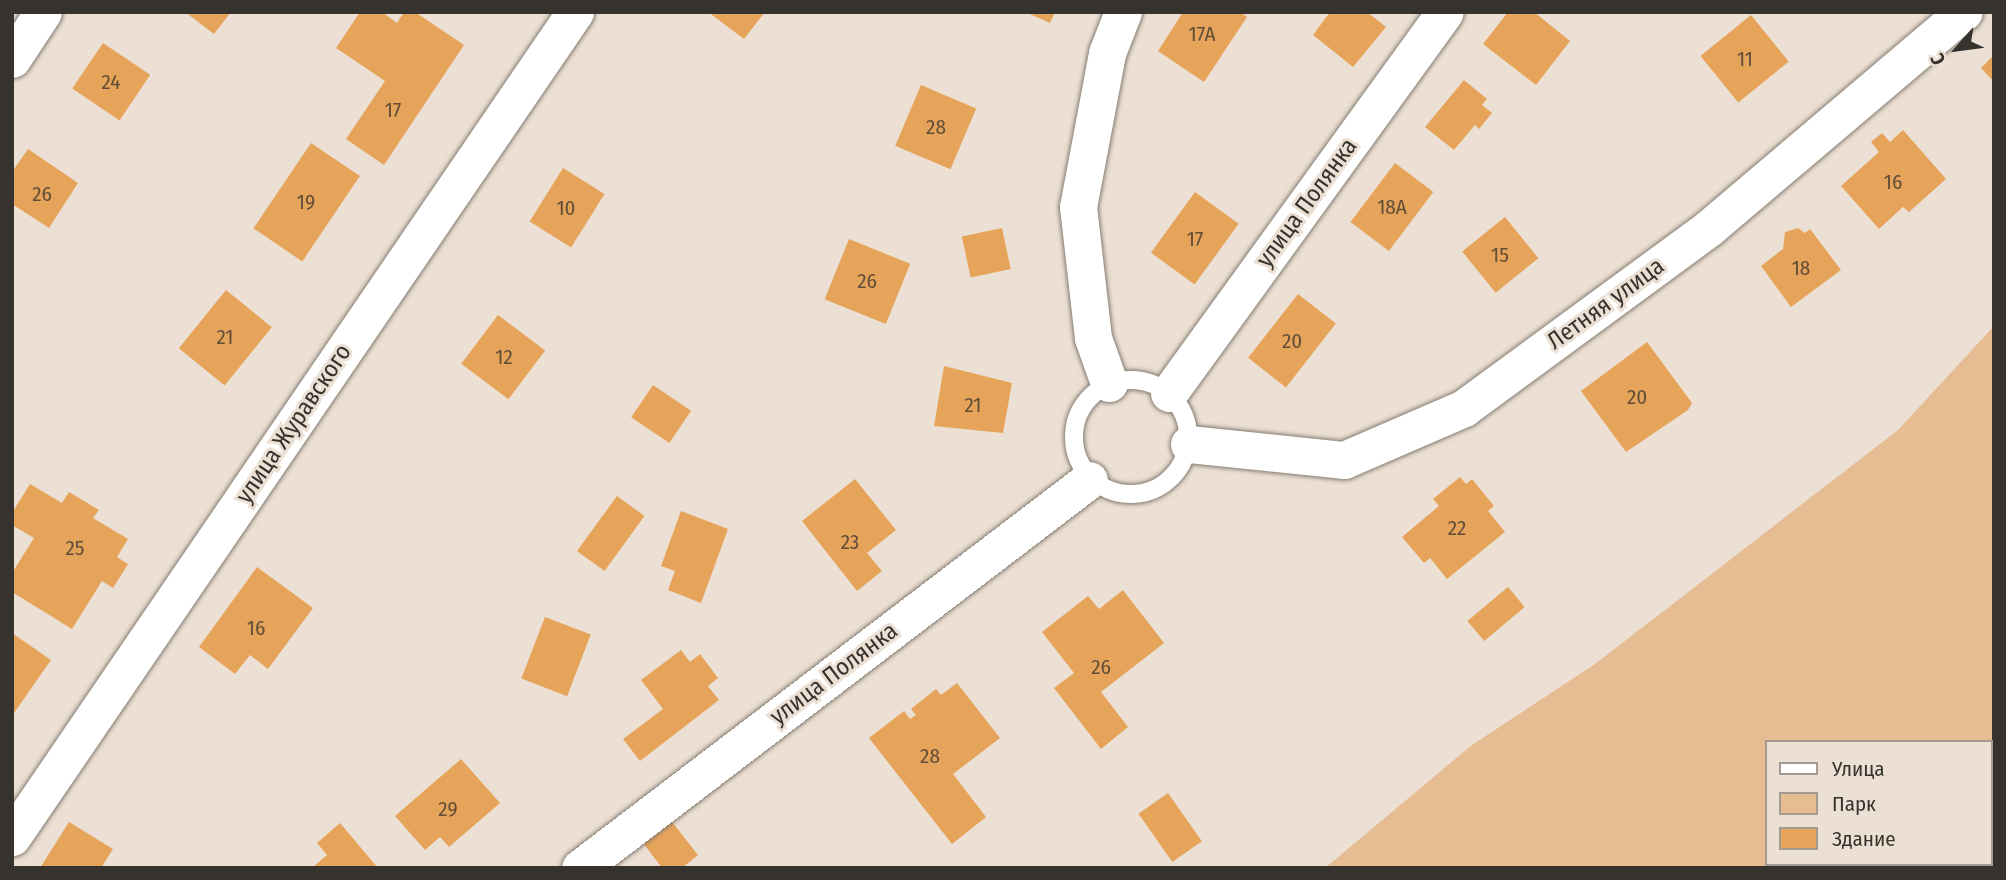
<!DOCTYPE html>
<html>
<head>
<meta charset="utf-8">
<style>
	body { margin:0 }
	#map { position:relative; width:2006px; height:880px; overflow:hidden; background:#ece0d4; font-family:"Fira Sans Condensed",sans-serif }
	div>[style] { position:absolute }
	.green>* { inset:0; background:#e6bc92 }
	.building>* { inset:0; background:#e6a45a; transform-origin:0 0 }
	.roads { filter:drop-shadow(0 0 2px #867c71) drop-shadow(0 0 2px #867c71) }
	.service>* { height:18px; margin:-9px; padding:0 9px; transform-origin:9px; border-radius:9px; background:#fff }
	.service>.ring { margin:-9px; padding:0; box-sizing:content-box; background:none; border:18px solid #fff; border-radius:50% }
	.minor>* { height:37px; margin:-18.5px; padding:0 18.5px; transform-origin:18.5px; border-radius:18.5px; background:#fff }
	span { translate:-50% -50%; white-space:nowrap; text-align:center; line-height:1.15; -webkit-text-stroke:6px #ece0d4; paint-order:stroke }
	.number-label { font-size:21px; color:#624e38 }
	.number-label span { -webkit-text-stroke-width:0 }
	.street-label { font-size:24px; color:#36322d }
	.frame { position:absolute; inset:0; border:14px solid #36322d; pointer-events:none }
	.legend { position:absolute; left:1765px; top:740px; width:228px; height:126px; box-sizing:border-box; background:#ece0d4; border:2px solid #a39a91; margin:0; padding:9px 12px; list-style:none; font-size:21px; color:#36322d }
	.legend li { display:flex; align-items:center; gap:14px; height:35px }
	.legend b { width:35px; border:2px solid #a39a91 }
	.north { position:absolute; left:1922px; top:14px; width:70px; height:70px; -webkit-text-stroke:5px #ece0d4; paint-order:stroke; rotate:242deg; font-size:19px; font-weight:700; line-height:28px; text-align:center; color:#36322d }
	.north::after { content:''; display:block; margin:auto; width:24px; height:32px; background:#36322d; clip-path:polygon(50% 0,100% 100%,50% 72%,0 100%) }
</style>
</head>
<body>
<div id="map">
	<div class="green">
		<i style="clip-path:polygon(evenodd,1994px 326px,1994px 868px,1325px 868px,1472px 745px,1595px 664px,1898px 430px,1994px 326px,1766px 742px,1990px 742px,1990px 864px,1766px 864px,1766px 742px)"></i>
	</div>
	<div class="building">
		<i style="clip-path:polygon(185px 12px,231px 12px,214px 34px)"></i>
		<i style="clip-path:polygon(360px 12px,382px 12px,397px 23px,404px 12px,415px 12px,464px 45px,384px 165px,346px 139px,385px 81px,336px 48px)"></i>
		<i style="clip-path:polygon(708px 12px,765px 12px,744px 39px)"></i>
		<i style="clip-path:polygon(1025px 12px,1055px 12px,1050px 23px)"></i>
		<i style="clip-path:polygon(1183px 12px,1240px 12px,1247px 17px,1204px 82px,1158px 51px)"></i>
		<i style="clip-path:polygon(1330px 12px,1367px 12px,1386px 27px,1353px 67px,1313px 35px)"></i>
		<i style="clip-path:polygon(1508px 12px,1534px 12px,1570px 41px,1536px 85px,1483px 44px)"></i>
		<i style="left:1751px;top:15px;width:60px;height:65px;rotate:51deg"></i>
		<i style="left:103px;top:43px;width:57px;height:55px;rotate:34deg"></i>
		<i style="clip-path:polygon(1994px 55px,1994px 82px,1981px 68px)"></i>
		<i style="clip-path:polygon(1464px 80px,1487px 99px,1482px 105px,1492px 113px,1479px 129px,1475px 125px,1454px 150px,1425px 127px)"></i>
		<i style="left:921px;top:85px;width:60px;height:66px;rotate:23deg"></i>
		<i style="clip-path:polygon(1903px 130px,1946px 179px,1909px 212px,1903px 207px,1879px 229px,1841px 186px,1879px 152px,1871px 142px,1882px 133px,1890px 142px)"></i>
		<i style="left:311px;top:143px;width:59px;height:103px;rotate:34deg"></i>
		<i style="clip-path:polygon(28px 149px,78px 183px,49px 228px,12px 204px,12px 172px)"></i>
		<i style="left:1395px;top:163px;width:48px;height:74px;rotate:37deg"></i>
		<i style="left:563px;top:168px;width:49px;height:63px;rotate:32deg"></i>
		<i style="left:1195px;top:192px;width:54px;height:75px;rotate:36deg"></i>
		<i style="left:1505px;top:217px;width:53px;height:55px;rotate:51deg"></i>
		<i style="left:1002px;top:228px;width:42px;height:41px;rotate:78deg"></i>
		<i style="clip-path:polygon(1798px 228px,1805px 233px,1810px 229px,1841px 270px,1791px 307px,1761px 266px,1783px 249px,1785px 232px)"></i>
		<i style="left:849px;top:239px;width:66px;height:65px;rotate:22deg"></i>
		<i style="left:226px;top:290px;width:59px;height:75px;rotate:39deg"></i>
		<i style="left:1298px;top:294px;width:48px;height:81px;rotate:38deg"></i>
		<i style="left:498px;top:315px;width:59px;height:61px;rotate:37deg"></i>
		<i style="clip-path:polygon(1647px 342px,1692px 403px,1688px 410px,1626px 452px,1581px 391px)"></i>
		<i style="clip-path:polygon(944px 366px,1012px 383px,1003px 433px,934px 426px)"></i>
		<i style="left:653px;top:385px;width:46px;height:39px;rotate:34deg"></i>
		<i style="clip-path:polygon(1460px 477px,1466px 484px,1472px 479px,1494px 506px,1488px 511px,1505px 532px,1447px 579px,1430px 558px,1424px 563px,1402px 537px,1439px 506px,1433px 499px)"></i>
		<i style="clip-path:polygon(855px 479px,896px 530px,867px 553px,882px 571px,857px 591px,802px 521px)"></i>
		<i style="clip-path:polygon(30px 484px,62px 503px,69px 492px,99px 510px,93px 518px,128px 539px,117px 557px,128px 564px,113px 588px,102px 581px,72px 629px,12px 592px,12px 573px,34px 538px,12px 525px,12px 513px)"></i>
		<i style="left:617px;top:496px;width:34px;height:68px;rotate:36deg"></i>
		<i style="clip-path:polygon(681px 511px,728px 529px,701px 603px,668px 590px,675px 571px,661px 566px)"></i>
		<i style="clip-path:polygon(257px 567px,313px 608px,268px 669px,250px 655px,235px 674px,199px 647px)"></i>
		<i style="left:1508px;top:587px;width:26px;height:53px;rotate:50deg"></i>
		<i style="clip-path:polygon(1123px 590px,1164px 643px,1101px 692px,1128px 727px,1101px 749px,1054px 688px,1074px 673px,1042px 632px,1088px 596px,1099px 609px)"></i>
		<i style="left:545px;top:617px;width:49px;height:66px;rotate:21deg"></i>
		<i style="clip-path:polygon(12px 633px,51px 660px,12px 716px)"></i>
		<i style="clip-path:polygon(681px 650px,690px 662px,700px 654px,718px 678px,708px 686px,719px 700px,640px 761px,623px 739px,663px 709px,641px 680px)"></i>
		<i style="clip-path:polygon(957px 683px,1000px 738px,953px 774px,986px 817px,952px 844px,869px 738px,904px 711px,910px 719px,916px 715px,911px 709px,936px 689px,941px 695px)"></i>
		<i style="clip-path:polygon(461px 759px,500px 803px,449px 847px,440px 837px,425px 850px,395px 816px)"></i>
		<i style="left:1168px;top:793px;width:59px;height:36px;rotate:55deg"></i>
		<i style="clip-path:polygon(669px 818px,698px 855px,682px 868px,662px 868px,641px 840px)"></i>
		<i style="clip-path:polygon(69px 822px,113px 849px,101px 868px,40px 868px)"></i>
		<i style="clip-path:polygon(340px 823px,378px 868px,312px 868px,327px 855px,317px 843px)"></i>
	</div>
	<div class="roads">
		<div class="service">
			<i class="ring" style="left:1074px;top:380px;width:96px;height:96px"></i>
		</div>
		<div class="minor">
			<i style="left:12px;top:59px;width:56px;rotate:-56.6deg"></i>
			<i style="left:1109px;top:383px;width:48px;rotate:-109.6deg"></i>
			<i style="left:1093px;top:338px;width:132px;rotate:-96.5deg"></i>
			<i style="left:1078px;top:207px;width:157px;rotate:-79.3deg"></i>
			<i style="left:1107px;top:53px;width:44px;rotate:-68.7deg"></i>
			<i style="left:1169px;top:393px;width:470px;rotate:-54.1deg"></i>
			<i style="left:1189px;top:444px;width:156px;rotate:5.9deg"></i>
			<i style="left:1344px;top:460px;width:131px;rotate:-23.4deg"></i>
			<i style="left:1464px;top:408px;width:304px;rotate:-36.3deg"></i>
			<i style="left:1709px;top:228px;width:334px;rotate:-40.3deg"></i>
			<i style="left:12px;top:837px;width:999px;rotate:-55.69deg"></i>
			<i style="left:580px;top:868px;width:640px;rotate:-37.32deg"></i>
		</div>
	</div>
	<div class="number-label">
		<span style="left:1202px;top:34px">17А</span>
		<span style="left:1745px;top:59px">11</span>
		<span style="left:111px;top:82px">24</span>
		<span style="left:393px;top:110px">17</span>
		<span style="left:936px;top:127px">28</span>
		<span style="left:1893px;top:182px">16</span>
		<span style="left:42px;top:194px">26</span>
		<span style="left:306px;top:202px">19</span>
		<span style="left:1392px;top:207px">18А</span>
		<span style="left:566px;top:208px">10</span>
		<span style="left:1195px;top:239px">17</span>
		<span style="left:1500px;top:255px">15</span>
		<span style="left:1801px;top:268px">18</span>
		<span style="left:867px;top:281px">26</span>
		<span style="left:225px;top:337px">21</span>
		<span style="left:1292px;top:341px">20</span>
		<span style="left:504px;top:357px">12</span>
		<span style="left:1637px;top:397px">20</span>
		<span style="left:973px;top:405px">21</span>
		<span style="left:1457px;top:528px">22</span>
		<span style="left:850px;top:542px">23</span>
		<span style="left:75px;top:548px">25</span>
		<span style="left:256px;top:628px">16</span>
		<span style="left:1101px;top:667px">26</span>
		<span style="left:930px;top:756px">28</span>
		<span style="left:448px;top:809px">29</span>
	</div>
	<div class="street-label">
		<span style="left:1307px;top:203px;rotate:-54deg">улица Полянка</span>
		<span style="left:1606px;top:304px;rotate:-36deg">Летняя улица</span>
		<span style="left:294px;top:424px;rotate:-56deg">улица Журавского</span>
		<span style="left:834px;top:674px;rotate:-37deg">улица Полянка</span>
	</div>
	<div class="frame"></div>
	<ul class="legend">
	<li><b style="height:9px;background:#fff"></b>Улица</li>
	<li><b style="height:19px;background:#e6bc92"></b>Парк</li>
	<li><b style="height:19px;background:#e6a45a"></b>Здание</li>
	</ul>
	<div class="north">С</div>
</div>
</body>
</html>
